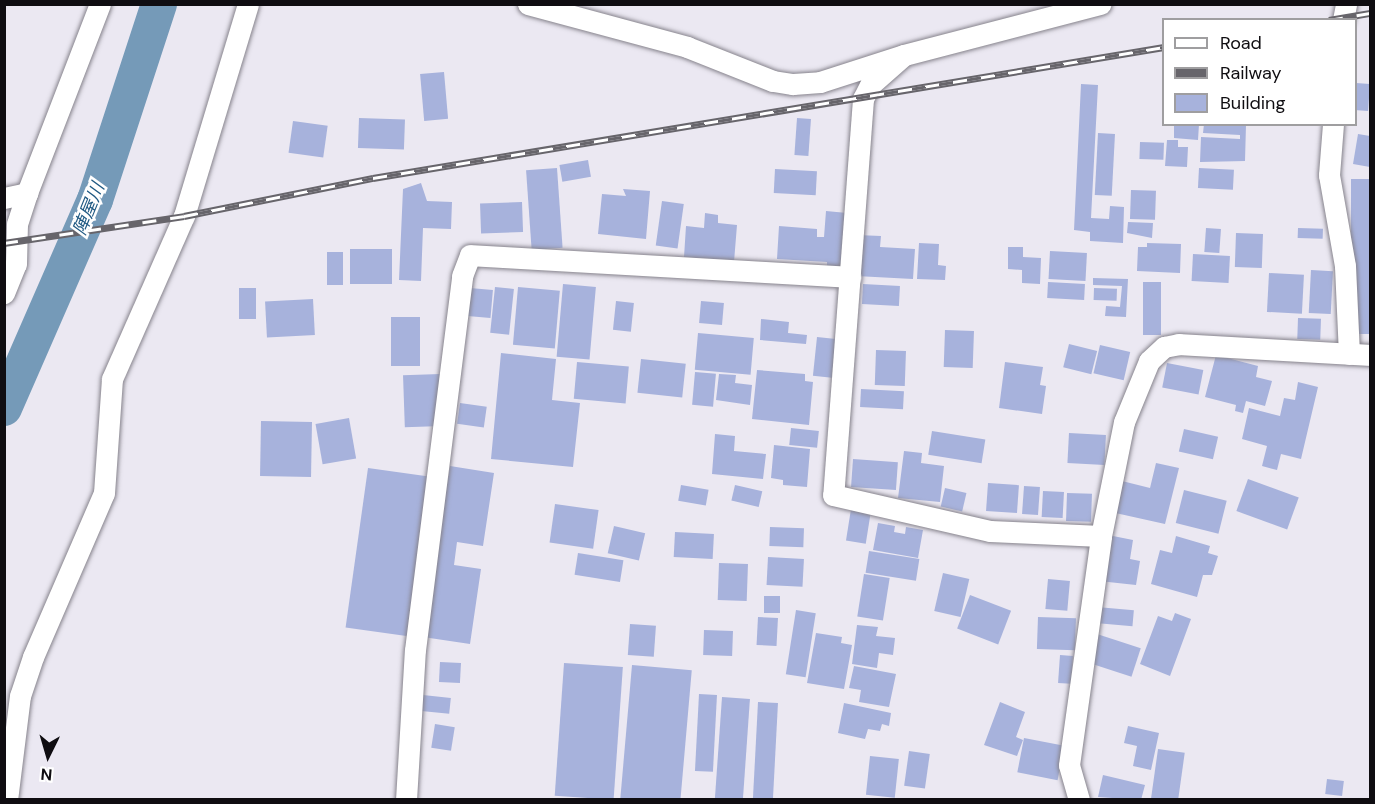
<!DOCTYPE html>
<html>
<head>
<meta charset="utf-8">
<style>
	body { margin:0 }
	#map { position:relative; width:1375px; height:804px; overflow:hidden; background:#ebe8f2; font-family:"DM Sans","Noto Sans JP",sans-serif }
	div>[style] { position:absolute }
	.river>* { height:36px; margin:-18px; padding:0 18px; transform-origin:18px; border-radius:18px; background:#759ab8 }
	.building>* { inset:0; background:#a7b2dc; transform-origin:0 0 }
	.roads { filter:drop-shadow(0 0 2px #86838c) drop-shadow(0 0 2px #86838c) }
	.minor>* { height:21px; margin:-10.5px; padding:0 10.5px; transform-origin:10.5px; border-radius:10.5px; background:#fff }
	.rail>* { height:7px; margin-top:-3.5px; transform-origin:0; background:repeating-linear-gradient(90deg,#fff 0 14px,#67656b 0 28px); box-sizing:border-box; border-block:2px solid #67656b }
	span { translate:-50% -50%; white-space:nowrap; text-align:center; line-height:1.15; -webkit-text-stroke:5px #fff; paint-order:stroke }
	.water-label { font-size:18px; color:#1f5983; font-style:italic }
	.frame { position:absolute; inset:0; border:6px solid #0f0d11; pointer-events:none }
	.legend { position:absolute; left:1162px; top:18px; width:195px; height:108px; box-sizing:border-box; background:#fff; border:2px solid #9f9ea0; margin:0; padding:8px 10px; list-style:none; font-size:18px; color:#0f0d11 }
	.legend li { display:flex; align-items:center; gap:12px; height:30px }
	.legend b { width:30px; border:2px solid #9f9ea0 }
	.north { position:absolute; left:18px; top:726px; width:60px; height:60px; -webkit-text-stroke:4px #fff; paint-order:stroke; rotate:185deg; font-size:16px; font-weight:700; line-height:24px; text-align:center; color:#0f0d11 }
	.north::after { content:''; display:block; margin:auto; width:21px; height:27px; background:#0f0d11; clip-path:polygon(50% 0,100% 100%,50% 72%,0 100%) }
</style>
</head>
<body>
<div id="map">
	<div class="river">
		<i style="left:4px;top:408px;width:227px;rotate:-66.4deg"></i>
		<i style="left:95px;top:200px;width:206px;rotate:-71.9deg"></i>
	</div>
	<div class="building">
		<i style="left:444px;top:72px;width:47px;height:24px;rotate:85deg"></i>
		<i style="left:1356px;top:83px;width:14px;height:27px;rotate:4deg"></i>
		<i style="clip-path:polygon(1081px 84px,1098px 85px,1091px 218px,1109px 219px,1110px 206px,1124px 207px,1123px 243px,1090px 241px,1090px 232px,1074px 230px)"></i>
		<i style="left:359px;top:118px;width:46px;height:30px;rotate:2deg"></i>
		<i style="left:797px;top:118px;width:14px;height:37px;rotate:4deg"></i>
		<i style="left:293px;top:121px;width:35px;height:32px;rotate:8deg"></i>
		<i style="clip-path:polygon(1174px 124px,1199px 124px,1198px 140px,1174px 138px)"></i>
		<i style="clip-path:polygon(1204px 124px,1246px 125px,1245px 161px,1200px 162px,1201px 137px,1240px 139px,1240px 135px,1203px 133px)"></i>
		<i style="left:1098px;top:133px;width:17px;height:62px;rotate:3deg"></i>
		<i style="clip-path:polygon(1358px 134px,1370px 136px,1370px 167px,1353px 164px)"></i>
		<i style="clip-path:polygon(1167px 140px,1178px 140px,1178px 147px,1188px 147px,1187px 167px,1165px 166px)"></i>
		<i style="left:1140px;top:142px;width:24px;height:17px;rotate:2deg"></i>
		<i style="left:588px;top:160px;width:17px;height:29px;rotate:80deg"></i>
		<i style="left:557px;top:168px;width:80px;height:31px;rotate:86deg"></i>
		<i style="left:1199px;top:168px;width:35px;height:20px;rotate:3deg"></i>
		<i style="left:775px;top:169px;width:42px;height:24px;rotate:3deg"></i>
		<i style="left:1351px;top:179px;width:19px;height:155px"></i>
		<i style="clip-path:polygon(421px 183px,427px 201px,452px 202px,451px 229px,423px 228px,421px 281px,399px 280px,403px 189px)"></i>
		<i style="clip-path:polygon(623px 189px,650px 191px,646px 239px,598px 234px,602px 194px,626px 196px)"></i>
		<i style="left:1131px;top:190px;width:25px;height:29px;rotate:2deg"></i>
		<i style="left:662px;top:201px;width:22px;height:45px;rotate:8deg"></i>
		<i style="left:522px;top:202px;width:30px;height:42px;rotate:88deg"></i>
		<i style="clip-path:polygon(826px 211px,847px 213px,843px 270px,827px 269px,827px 262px,777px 259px,779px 226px,817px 229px,817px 237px,824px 237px)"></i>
		<i style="clip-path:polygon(705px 213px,718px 215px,718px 223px,737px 225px,734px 262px,684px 257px,686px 226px,704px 228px)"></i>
		<i style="clip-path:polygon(1128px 222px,1153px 223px,1152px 238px,1127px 233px)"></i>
		<i style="left:1206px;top:228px;width:15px;height:24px;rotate:4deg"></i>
		<i style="left:1298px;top:228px;width:25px;height:10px;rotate:2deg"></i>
		<i style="left:1236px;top:233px;width:27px;height:34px;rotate:2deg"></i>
		<i style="clip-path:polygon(857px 235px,881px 236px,880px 247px,915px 249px,913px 279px,856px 276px)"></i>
		<i style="clip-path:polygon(919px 243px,939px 244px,938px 265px,946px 266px,945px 280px,917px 279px)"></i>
		<i style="clip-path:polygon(1147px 243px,1181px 244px,1180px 273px,1137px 271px,1138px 247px,1147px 247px)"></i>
		<i style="clip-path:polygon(1008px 247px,1023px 247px,1023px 257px,1041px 258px,1040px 284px,1022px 283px,1022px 270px,1008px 269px)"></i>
		<i style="left:350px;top:249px;width:42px;height:35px"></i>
		<i style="left:1050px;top:251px;width:37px;height:28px;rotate:3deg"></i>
		<i style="left:327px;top:252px;width:16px;height:33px"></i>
		<i style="left:1193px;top:254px;width:37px;height:27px;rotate:3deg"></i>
		<i style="left:1311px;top:270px;width:22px;height:43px;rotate:3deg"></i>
		<i style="left:1269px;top:273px;width:35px;height:39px;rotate:3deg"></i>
		<i style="clip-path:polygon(1093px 278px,1128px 279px,1126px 317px,1105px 316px,1106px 306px,1120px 307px,1122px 286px,1093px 285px)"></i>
		<i style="left:1048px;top:282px;width:37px;height:16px;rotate:3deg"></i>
		<i style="left:1143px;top:282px;width:18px;height:53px"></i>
		<i style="left:563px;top:284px;width:33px;height:73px;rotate:5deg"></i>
		<i style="left:863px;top:284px;width:37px;height:20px;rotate:3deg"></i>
		<i style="left:495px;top:287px;width:19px;height:46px;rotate:6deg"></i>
		<i style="left:518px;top:287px;width:42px;height:58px;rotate:5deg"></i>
		<i style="left:239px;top:288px;width:17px;height:31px"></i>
		<i style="left:470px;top:288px;width:23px;height:28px;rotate:5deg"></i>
		<i style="left:1094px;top:288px;width:23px;height:12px;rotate:2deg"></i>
		<i style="left:313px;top:299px;width:36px;height:48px;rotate:87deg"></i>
		<i style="left:616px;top:301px;width:18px;height:29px;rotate:6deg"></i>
		<i style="left:701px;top:301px;width:23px;height:22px;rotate:5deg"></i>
		<i style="left:391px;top:317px;width:29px;height:49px"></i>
		<i style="left:1298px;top:318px;width:23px;height:21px;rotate:2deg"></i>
		<i style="clip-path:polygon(761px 319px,789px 322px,788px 333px,807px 335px,806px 344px,760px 340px)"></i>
		<i style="left:945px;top:330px;width:29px;height:37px;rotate:2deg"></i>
		<i style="left:698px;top:333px;width:56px;height:37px;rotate:5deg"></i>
		<i style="left:817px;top:337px;width:19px;height:39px;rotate:6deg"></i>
		<i style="left:1069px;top:344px;width:29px;height:24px;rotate:14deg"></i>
		<i style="left:1100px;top:345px;width:31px;height:29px;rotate:13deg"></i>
		<i style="left:876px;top:350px;width:30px;height:35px;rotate:2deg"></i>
		<i style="clip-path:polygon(501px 353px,556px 359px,552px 400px,580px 403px,573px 467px,491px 459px)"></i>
		<i style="clip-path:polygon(1216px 355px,1258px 366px,1256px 377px,1272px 381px,1265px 406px,1246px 401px,1243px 413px,1235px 411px,1236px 405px,1205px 397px)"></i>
		<i style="left:641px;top:359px;width:45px;height:34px;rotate:6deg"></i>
		<i style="left:577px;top:362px;width:52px;height:37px;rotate:5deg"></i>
		<i style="clip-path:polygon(1005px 362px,1043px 367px,1040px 385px,1046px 386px,1042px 414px,999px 408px)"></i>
		<i style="left:1167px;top:363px;width:37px;height:25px;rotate:11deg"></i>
		<i style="clip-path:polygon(757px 370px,805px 374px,805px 381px,813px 382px,809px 425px,752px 419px)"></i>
		<i style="left:695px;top:372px;width:21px;height:33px;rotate:5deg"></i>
		<i style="left:440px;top:374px;width:52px;height:37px;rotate:88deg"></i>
		<i style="clip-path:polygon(719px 374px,736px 375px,735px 383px,752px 385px,750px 405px,716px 400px)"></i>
		<i style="clip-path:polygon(1298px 382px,1318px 387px,1301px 459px,1281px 454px,1277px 470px,1262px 466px,1267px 446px,1242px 439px,1249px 408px,1280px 416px,1284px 398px,1295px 400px)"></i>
		<i style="left:861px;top:389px;width:43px;height:18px;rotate:3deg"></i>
		<i style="left:460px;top:403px;width:27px;height:21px;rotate:8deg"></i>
		<i style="left:349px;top:418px;width:41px;height:34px;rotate:80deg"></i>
		<i style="left:261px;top:421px;width:51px;height:55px;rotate:1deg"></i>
		<i style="left:791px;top:428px;width:28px;height:17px;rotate:6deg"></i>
		<i style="left:1184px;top:429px;width:35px;height:23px;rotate:13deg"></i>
		<i style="left:932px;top:431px;width:54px;height:24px;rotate:9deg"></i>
		<i style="left:1069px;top:433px;width:37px;height:30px;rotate:3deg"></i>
		<i style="clip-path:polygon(715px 434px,735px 436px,734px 451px,766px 454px,763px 479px,712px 474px)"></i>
		<i style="clip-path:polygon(774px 445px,810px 449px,807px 487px,783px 485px,783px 480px,771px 478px)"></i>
		<i style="clip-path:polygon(904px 451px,922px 453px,921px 463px,944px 466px,940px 502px,898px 498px)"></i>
		<i style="left:853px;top:459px;width:45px;height:28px;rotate:4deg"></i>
		<i style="clip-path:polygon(1156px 463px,1179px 468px,1165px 524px,1111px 512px,1118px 480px,1150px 488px)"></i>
		<i style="clip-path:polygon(450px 466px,494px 473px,483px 546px,457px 542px,454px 565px,481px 569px,470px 644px,423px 637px)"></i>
		<i style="left:368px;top:468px;width:65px;height:161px;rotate:8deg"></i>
		<i style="left:1248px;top:479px;width:54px;height:34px;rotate:20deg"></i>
		<i style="left:988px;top:483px;width:31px;height:28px;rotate:4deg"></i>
		<i style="left:681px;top:485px;width:28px;height:16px;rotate:10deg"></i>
		<i style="left:735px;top:485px;width:28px;height:16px;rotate:13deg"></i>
		<i style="left:1024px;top:486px;width:16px;height:28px;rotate:4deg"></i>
		<i style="left:945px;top:488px;width:22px;height:19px;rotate:13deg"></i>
		<i style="left:1184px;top:490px;width:44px;height:34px;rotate:14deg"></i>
		<i style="left:1043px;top:491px;width:21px;height:26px;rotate:3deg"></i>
		<i style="left:1067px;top:493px;width:25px;height:28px;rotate:2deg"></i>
		<i style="left:555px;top:504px;width:44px;height:39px;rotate:8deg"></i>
		<i style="left:851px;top:509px;width:20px;height:32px;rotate:9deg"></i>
		<i style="clip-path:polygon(878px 523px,895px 526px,894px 532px,905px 534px,906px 527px,923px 530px,918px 558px,873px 550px)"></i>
		<i style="left:614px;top:526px;width:32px;height:28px;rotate:13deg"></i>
		<i style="left:770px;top:527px;width:34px;height:19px;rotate:2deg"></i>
		<i style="left:675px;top:532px;width:39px;height:25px;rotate:3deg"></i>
		<i style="clip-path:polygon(1108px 535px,1133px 540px,1130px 559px,1140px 561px,1136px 585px,1099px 581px)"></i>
		<i style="clip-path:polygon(1176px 536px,1210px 546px,1208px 553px,1218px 556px,1212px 575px,1203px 575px,1197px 597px,1151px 584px,1160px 550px,1172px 553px)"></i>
		<i style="left:869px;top:551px;width:51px;height:22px;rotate:9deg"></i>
		<i style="left:578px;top:553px;width:46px;height:22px;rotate:9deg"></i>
		<i style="left:768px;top:557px;width:36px;height:28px;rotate:3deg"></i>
		<i style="left:719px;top:563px;width:29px;height:37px;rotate:2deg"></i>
		<i style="left:943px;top:573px;width:27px;height:39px;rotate:13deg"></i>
		<i style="left:864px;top:574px;width:26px;height:43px;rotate:9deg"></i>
		<i style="left:1048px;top:579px;width:22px;height:30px;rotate:5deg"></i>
		<i style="left:970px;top:595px;width:44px;height:36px;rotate:21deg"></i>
		<i style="left:764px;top:596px;width:16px;height:17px"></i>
		<i style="left:1097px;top:607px;width:37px;height:16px;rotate:5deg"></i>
		<i style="left:796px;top:610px;width:20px;height:65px;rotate:9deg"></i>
		<i style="clip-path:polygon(1175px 613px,1191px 619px,1170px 676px,1140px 664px,1158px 616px,1172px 621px)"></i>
		<i style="left:758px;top:617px;width:20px;height:28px;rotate:3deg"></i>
		<i style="left:1038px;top:617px;width:38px;height:32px;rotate:2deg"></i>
		<i style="left:630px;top:624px;width:26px;height:31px;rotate:4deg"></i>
		<i style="clip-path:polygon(857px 625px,878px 627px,876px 636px,895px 638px,893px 655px,879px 653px,877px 668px,852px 664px)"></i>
		<i style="left:704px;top:630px;width:29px;height:25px;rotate:2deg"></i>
		<i style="clip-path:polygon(816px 633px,842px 637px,841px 643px,852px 645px,844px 689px,807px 683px)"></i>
		<i style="left:1097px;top:634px;width:46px;height:30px;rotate:18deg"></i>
		<i style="left:1060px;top:655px;width:13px;height:28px;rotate:4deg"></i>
		<i style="left:440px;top:662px;width:21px;height:20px;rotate:3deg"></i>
		<i style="left:564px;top:663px;width:59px;height:133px;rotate:4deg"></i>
		<i style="left:632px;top:665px;width:60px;height:135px;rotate:5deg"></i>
		<i style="clip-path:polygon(854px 666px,896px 674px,889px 707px,859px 702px,861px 690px,849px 688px)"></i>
		<i style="left:699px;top:694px;width:18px;height:77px;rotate:3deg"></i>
		<i style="left:423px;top:695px;width:28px;height:16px;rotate:6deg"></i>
		<i style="left:722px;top:697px;width:28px;height:103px;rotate:4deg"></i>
		<i style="left:758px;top:702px;width:20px;height:98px;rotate:3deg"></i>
		<i style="clip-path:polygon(1000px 702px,1025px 712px,1016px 737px,1023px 740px,1017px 756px,984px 745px)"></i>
		<i style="clip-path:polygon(844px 703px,891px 713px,889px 726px,882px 724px,880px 731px,868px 729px,865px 739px,838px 733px)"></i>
		<i style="left:435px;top:724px;width:20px;height:24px;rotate:9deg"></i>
		<i style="clip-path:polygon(1128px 726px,1159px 733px,1151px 770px,1133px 766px,1137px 746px,1124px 743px)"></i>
		<i style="left:1024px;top:738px;width:41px;height:35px;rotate:11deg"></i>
		<i style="left:1158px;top:749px;width:27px;height:52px;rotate:8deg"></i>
		<i style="left:909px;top:751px;width:21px;height:35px;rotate:8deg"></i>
		<i style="left:870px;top:756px;width:29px;height:39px;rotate:6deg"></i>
		<i style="clip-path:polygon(1103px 775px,1145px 785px,1141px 800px,1098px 797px)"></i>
		<i style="left:1327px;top:779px;width:17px;height:15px;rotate:7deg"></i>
	</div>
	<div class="roads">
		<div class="minor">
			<i style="left:528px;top:4px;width:165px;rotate:15.1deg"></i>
			<i style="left:687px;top:47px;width:92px;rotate:21.6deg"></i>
			<i style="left:773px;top:81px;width:20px;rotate:9deg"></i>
			<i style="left:793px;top:84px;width:27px;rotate:-4deg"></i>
			<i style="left:820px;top:82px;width:88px;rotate:-17.8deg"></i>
			<i style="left:904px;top:55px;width:203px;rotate:-14.6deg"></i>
			<i style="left:1343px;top:20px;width:16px;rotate:-79deg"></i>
			<i style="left:904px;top:55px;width:45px;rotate:138.6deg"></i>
			<i style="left:870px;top:85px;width:16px;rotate:117deg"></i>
			<i style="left:863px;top:99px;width:397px;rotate:94.3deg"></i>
			<i style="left:833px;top:495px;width:161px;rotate:12.9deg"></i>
			<i style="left:990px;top:531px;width:111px;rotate:2.6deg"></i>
			<i style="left:1333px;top:124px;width:51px;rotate:94.5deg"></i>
			<i style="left:1329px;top:175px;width:92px;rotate:80deg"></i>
			<i style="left:1345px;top:266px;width:88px;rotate:87.4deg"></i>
			<i style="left:4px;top:198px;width:24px;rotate:-12deg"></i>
			<i style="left:27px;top:193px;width:203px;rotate:-68.9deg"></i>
			<i style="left:4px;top:293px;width:31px;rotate:-68deg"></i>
			<i style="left:16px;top:264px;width:40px;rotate:-88.6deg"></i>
			<i style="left:17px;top:224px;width:33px;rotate:-72deg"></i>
			<i style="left:7px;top:800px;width:105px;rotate:-82.9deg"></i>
			<i style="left:20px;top:696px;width:41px;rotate:-71.6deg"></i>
			<i style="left:33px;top:657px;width:179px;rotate:-66.6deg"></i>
			<i style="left:104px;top:493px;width:114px;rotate:-86deg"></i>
			<i style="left:112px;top:379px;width:178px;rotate:-66.2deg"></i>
			<i style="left:184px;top:216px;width:221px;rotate:-73.2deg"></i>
			<i style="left:406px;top:800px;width:150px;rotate:-86.6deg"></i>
			<i style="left:415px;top:650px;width:377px;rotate:-82.8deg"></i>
			<i style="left:462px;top:276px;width:22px;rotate:-69deg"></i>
			<i style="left:470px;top:255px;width:381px;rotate:3.3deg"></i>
			<i style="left:1079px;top:800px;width:36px;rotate:-106deg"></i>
			<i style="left:1069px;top:765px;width:231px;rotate:-82deg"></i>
			<i style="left:1101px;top:536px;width:116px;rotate:-78.6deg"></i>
			<i style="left:1124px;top:422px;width:66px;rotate:-67.7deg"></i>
			<i style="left:1149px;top:361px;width:21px;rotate:-43deg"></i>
			<i style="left:1164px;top:347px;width:15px;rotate:-11deg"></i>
			<i style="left:1179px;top:344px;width:191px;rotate:3.3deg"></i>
		</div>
	</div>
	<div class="rail">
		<i style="left:1329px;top:20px;width:42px;rotate:-9.7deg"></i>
		<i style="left:4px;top:243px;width:182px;rotate:-8.5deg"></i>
		<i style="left:184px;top:216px;width:193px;rotate:-11.4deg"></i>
		<i style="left:373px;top:178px;width:802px;rotate:-9.4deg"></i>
	</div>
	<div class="water-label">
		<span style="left:89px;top:209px;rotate:-68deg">陣屋川</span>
	</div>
	<div class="frame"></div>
	<ul class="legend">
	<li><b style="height:8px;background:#fff"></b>Road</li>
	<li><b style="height:8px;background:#67656b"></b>Railway</li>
	<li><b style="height:16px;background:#a7b2dc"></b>Building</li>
	</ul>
	<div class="north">N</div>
</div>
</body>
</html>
